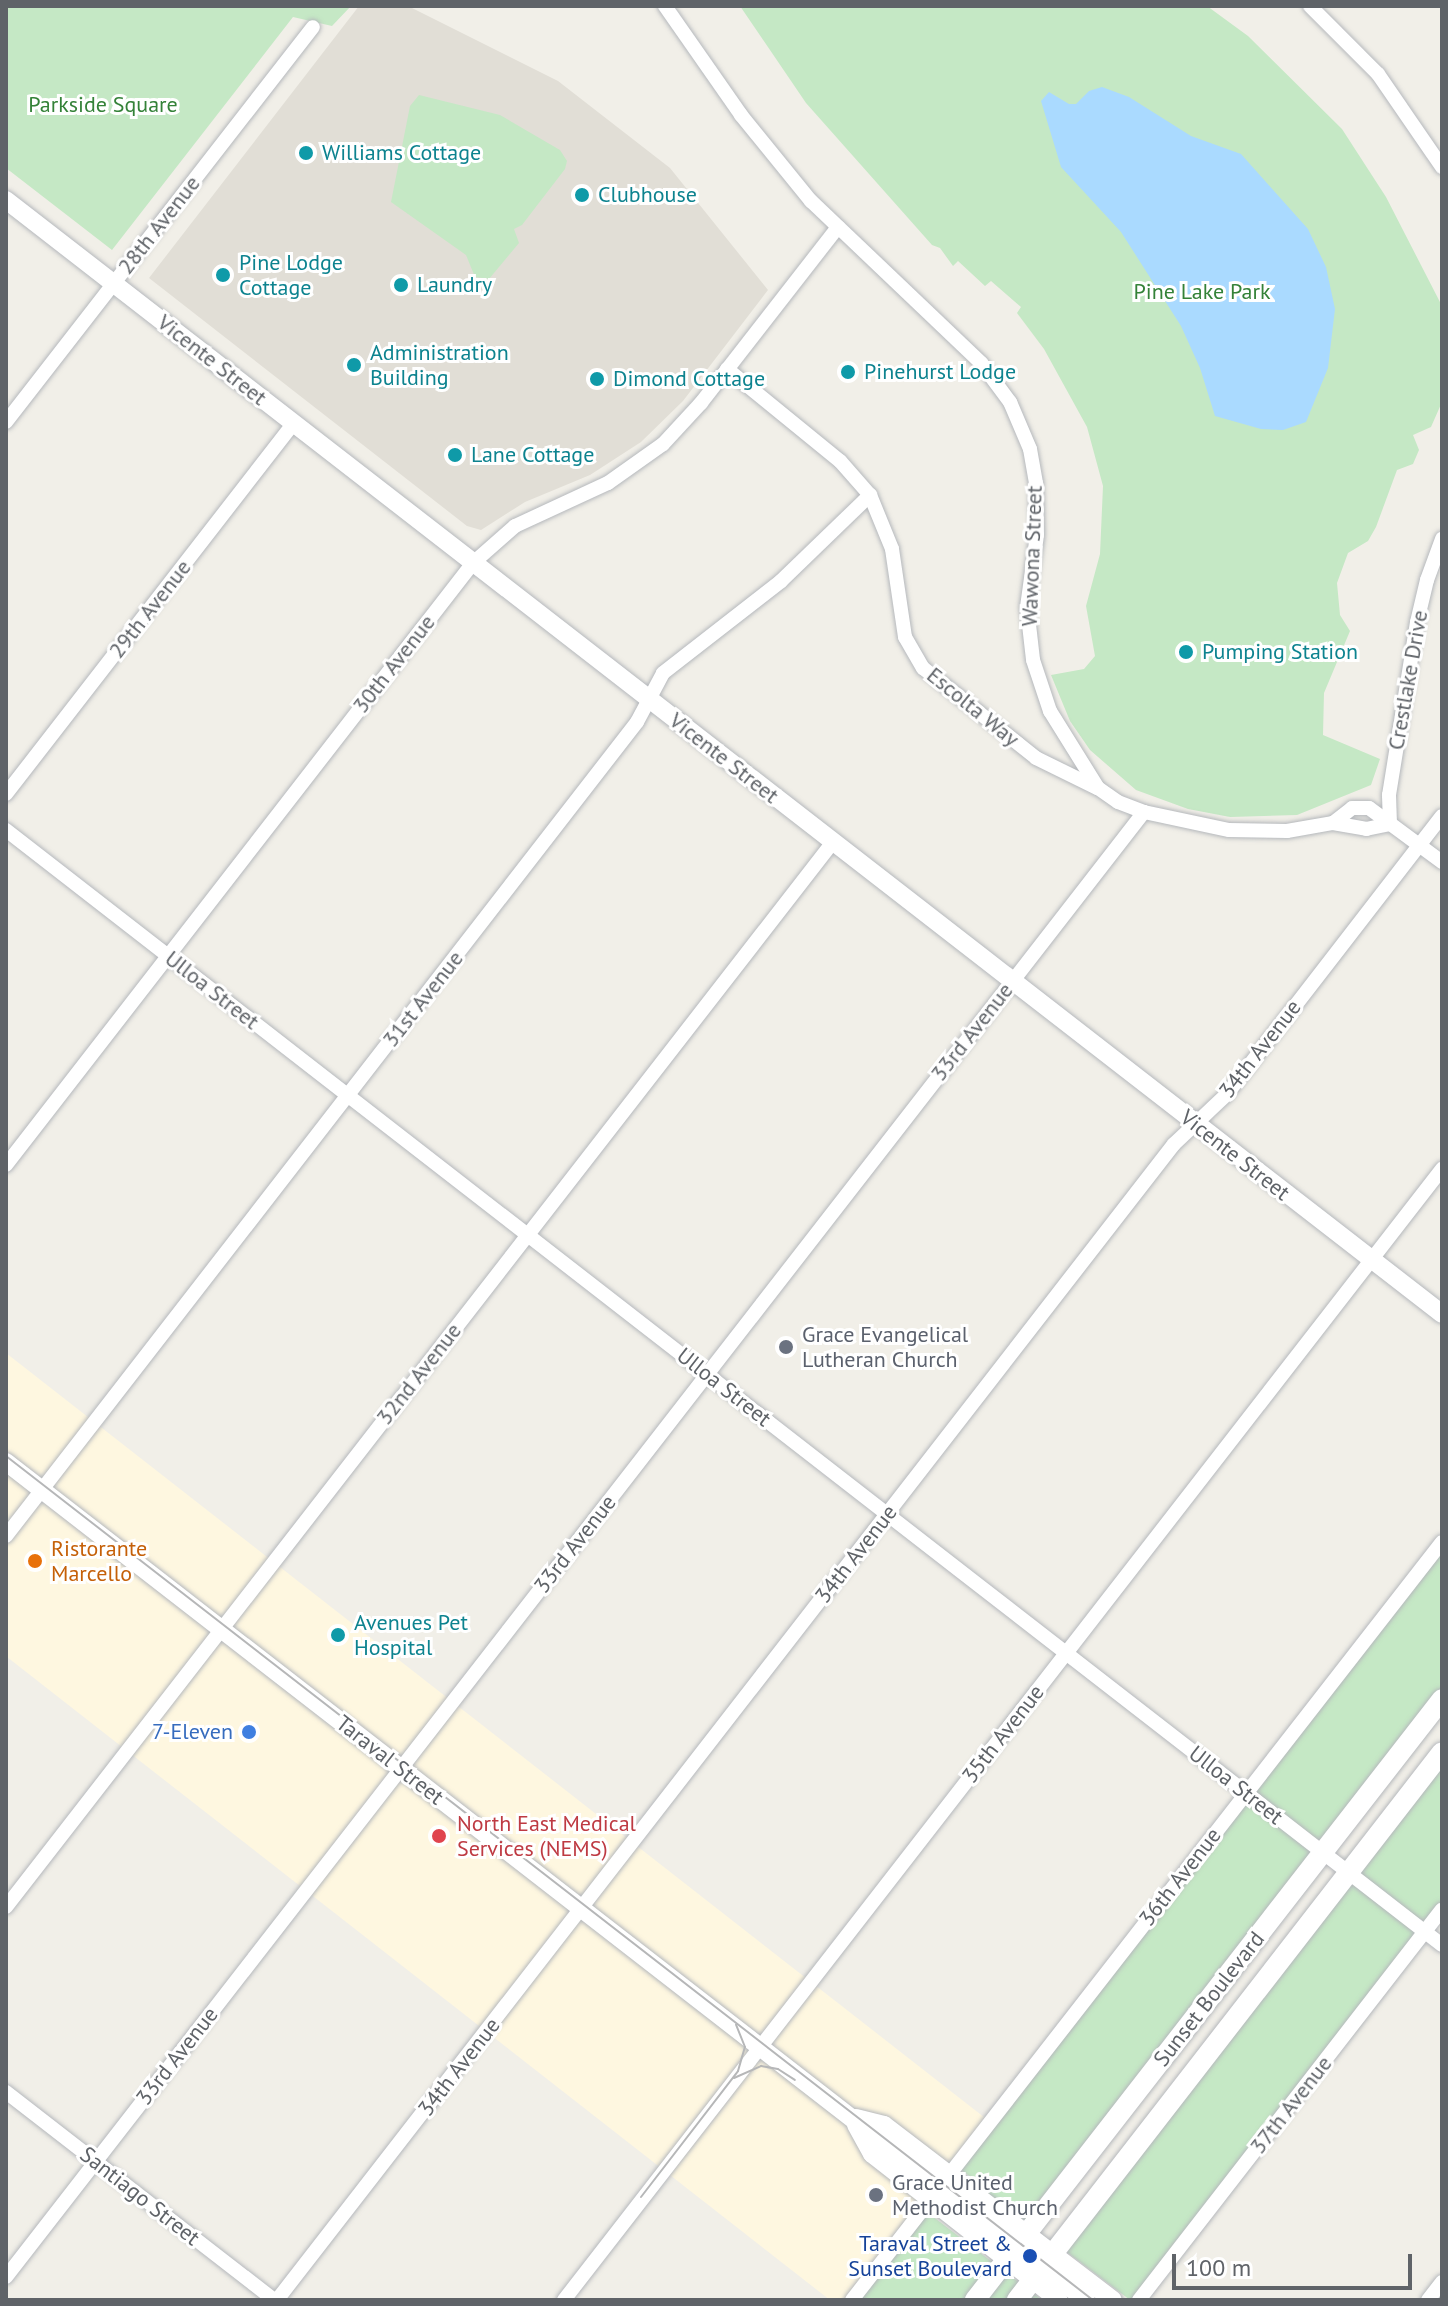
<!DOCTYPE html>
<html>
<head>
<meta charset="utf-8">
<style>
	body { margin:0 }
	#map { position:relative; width:1448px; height:2306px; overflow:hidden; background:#f1efe8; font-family:"PT Sans",sans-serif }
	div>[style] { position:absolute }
	.commercial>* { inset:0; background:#fef7e0; transform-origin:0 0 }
	.education>* { inset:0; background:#e1ded6 }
	.green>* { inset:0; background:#c5e8c5 }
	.water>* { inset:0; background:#aadaff }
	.roads { filter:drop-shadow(0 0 2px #b5b8bc) drop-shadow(0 0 2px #b5b8bc) }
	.minor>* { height:14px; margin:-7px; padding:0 7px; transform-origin:7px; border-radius:7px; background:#fff }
	.tertiary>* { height:18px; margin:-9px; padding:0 9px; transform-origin:9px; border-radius:9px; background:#fff }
	.secondary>* { height:20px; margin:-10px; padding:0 10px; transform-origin:10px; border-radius:10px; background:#fff }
	.tram>* { height:2px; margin:-1px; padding:0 1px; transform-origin:1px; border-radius:1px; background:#b6b7b8 }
	.dots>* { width:22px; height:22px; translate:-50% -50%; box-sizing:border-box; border:4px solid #fff; border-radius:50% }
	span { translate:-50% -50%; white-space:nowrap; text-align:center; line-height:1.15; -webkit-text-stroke:6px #fff; paint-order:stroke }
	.park-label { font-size:22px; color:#348238 }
	.culture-label { font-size:22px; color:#0d838f }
	.left { translate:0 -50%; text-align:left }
	.street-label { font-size:22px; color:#5f6368 }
	.worship-label { font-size:22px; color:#5b616d }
	.food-label { font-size:22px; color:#c56008 }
	.shop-label { font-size:22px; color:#366cbe }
	.right { translate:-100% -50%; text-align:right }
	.health-label { font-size:22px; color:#be3a42 }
	.transit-label { font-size:22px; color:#164399 }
	.frame { position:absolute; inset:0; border:8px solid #5f6368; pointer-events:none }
	.scale { position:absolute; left:1172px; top:2254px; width:240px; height:36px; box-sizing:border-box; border:4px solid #5f6368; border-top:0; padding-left:10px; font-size:24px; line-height:28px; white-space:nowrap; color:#5f6368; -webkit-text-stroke:6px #fff; paint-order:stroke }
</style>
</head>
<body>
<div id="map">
	<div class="commercial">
		<i style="left:6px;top:1353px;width:1249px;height:239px;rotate:38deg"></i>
	</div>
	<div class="education">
		<i style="clip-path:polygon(359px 6px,408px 6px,558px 81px,670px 168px,768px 290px,683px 401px,641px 442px,590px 475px,525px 502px,481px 530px,467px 526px,149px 278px)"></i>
	</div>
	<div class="green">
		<i style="clip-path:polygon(6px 6px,351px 6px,332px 26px,293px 17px,112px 250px,6px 168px)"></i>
		<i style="clip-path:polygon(740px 6px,1207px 6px,1248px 36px,1342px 129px,1386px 197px,1442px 306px,1442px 402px,1431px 427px,1413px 435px,1419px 450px,1413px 464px,1397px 470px,1376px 527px,1368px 541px,1348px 553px,1337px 583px,1340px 615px,1350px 631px,1324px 693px,1323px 735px,1380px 759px,1371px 785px,1297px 815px,1230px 817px,1188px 809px,1136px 790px,1090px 750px,1070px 721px,1051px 675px,1084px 669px,1095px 656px,1086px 606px,1100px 554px,1103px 486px,1087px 427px,1044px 349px,1017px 313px,1021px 307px,991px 281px,985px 286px,958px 261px,953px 266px,940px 248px,932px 245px,806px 103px)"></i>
		<i style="clip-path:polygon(419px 95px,500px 115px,560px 150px,567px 161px,565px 169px,522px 225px,514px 229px,519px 243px,489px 279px,475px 277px,466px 255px,391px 202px,410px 106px)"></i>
		<i style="clip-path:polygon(1442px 1542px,1442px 1699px,1033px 2226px,973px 2184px,972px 2178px,956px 2166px)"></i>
		<i style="clip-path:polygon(1442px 1752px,1442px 1910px,1140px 2300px,1130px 2300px,1059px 2246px)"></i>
		<i style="clip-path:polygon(923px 2209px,1042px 2300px,852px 2300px)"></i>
	</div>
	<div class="water">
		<i style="clip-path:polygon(1102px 87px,1129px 97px,1191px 136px,1241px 154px,1308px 229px,1326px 267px,1335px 309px,1328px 368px,1306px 422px,1283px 430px,1261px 429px,1215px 416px,1200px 368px,1181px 326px,1121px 232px,1061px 167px,1041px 101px,1049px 92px,1069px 104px,1076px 104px,1089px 91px)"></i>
	</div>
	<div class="roads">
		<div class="minor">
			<i style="left:665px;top:6px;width:133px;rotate:55.1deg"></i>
			<i style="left:741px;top:115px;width:111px;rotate:50.9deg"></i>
			<i style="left:811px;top:201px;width:235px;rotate:43.6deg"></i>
			<i style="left:981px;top:363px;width:49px;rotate:53.4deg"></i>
			<i style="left:1010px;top:402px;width:51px;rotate:66.9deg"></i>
			<i style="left:1030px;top:449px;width:35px;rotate:80deg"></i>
			<i style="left:1036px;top:483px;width:52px;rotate:88.9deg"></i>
			<i style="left:1037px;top:535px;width:73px;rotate:97.9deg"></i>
			<i style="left:1027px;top:607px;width:53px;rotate:83.5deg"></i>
			<i style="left:1033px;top:660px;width:54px;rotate:71.6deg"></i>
			<i style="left:1050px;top:711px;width:91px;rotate:58.1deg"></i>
			<i style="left:1098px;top:788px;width:24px;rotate:35deg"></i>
			<i style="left:1118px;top:802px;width:28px;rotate:21deg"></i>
			<i style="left:1144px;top:812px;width:87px;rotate:12deg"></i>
			<i style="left:1229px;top:830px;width:58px;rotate:1deg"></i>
			<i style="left:1287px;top:831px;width:47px;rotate:-9.9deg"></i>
			<i style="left:1333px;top:823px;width:34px;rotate:10deg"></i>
			<i style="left:1366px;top:829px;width:25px;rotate:-12deg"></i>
			<i style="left:1310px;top:6px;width:96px;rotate:45deg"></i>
			<i style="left:1378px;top:74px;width:113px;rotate:55.5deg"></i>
			<i style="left:727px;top:369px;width:146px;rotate:39.2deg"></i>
			<i style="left:840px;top:461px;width:45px;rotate:48.6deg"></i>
			<i style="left:870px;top:495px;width:58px;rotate:67.8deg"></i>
			<i style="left:892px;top:549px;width:89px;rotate:81.6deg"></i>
			<i style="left:905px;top:637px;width:36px;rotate:60deg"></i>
			<i style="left:923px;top:668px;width:144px;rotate:38.5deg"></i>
			<i style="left:1036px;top:758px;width:68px;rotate:26.2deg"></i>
			<i style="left:6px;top:422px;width:500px;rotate:-52.15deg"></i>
			<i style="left:6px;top:794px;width:468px;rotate:-52.2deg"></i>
			<i style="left:1333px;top:823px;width:24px;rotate:-38deg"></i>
			<i style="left:1352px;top:808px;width:17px"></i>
			<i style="left:1369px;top:808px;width:91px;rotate:36.5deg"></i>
			<i style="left:1390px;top:824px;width:29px;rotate:-92deg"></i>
			<i style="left:1389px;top:795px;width:175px;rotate:-80.8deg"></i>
			<i style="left:1417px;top:622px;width:43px;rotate:-76.6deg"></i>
			<i style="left:1427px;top:580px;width:44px;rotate:-69.9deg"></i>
			<i style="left:6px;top:830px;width:1818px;rotate:37.83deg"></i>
			<i style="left:6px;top:1165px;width:762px;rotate:-52.2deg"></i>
			<i style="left:473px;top:563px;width:56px;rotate:-41.4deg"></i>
			<i style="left:515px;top:526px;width:102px;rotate:-24.8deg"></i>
			<i style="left:608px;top:483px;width:67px;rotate:-35.3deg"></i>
			<i style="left:663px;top:444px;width:56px;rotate:-47.2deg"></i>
			<i style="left:701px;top:403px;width:223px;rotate:-52.1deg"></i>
			<i style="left:6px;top:1536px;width:1030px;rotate:-52.22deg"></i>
			<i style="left:637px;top:722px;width:55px;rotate:-62deg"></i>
			<i style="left:663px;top:673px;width:150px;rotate:-37.9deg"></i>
			<i style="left:781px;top:581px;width:124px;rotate:-44deg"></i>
			<i style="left:6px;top:1907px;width:1348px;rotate:-52.17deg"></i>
			<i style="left:6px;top:2092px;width:339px;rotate:37.8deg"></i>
			<i style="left:949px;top:2175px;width:802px;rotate:-52.09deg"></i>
			<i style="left:6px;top:2277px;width:1855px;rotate:-52.16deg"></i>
			<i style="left:277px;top:2300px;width:1463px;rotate:-52.19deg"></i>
			<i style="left:1174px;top:1144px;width:73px;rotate:-43.3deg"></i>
			<i style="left:1227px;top:1094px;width:351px;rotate:-52.3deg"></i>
			<i style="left:564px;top:2300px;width:1432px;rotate:-52.18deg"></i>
			<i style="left:852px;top:2300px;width:127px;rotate:-52deg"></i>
			<i style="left:1139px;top:2300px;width:494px;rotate:-52.2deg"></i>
			<i style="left:1428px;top:2300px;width:23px;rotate:-52deg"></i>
		</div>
		<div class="tertiary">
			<i style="left:6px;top:200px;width:1817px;rotate:37.8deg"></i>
			<i style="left:6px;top:1462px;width:1367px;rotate:37.81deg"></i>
			<i style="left:856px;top:2118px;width:29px;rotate:14deg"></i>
			<i style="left:884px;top:2125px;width:288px;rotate:37.4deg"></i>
			<i style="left:856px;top:2125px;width:33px;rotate:61deg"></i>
			<i style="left:872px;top:2154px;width:237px;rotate:38deg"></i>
		</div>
		<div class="secondary">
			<i style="left:975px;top:2300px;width:761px;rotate:-52.15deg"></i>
			<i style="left:1017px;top:2300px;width:693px;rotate:-52.2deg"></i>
		</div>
	</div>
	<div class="tram">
		<i style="left:6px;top:1456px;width:1376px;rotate:37.83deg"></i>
		<i style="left:734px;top:2078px;width:30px;rotate:-24deg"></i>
		<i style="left:761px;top:2066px;width:17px;rotate:10deg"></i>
		<i style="left:778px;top:2069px;width:20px;rotate:33deg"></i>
		<i style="left:641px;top:2197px;width:159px;rotate:-52.4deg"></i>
		<i style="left:738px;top:2071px;width:25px;rotate:-74deg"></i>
		<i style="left:745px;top:2047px;width:24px;rotate:-112deg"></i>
	</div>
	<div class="dots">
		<i style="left:306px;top:153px;background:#0f9aa8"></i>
		<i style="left:582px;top:195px;background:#0f9aa8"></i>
		<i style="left:223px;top:275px;background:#0f9aa8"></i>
		<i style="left:401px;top:285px;background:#0f9aa8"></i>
		<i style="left:354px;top:365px;background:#0f9aa8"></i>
		<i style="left:848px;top:372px;background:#0f9aa8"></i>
		<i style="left:597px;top:379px;background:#0f9aa8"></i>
		<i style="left:455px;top:455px;background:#0f9aa8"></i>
		<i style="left:1186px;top:652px;background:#0f9aa8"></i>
		<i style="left:786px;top:1347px;background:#6b7280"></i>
		<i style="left:35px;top:1561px;background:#e8710a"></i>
		<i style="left:338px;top:1635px;background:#0f9aa8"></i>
		<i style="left:249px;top:1732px;background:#3f7fe0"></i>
		<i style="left:439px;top:1836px;background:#e0444e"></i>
		<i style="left:876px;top:2195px;background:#6b7280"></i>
		<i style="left:1030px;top:2256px;background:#1a4fb4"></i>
	</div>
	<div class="park-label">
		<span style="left:103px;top:105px">Parkside Square</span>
		<span style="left:1202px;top:292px">Pine Lake Park</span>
	</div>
	<div class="culture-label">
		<span class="left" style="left:322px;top:153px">Williams Cottage</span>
		<span class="left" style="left:598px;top:195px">Clubhouse</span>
		<span class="left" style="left:239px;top:275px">Pine Lodge<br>Cottage</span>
		<span class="left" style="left:417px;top:285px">Laundry</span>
		<span class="left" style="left:370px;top:365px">Administration<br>Building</span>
		<span class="left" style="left:864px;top:372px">Pinehurst Lodge</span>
		<span class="left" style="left:613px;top:379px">Dimond Cottage</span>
		<span class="left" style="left:471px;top:455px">Lane Cottage</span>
		<span class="left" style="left:1202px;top:652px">Pumping Station</span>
		<span class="left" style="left:354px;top:1635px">Avenues Pet<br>Hospital</span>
	</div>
	<div class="street-label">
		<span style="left:159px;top:225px;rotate:-52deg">28th Avenue</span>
		<span style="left:212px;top:360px;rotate:38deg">Vicente Street</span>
		<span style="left:1032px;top:556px;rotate:-88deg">Wawona Street</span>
		<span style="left:150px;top:609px;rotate:-52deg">29th Avenue</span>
		<span style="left:394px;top:664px;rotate:-52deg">30th Avenue</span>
		<span style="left:1408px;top:680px;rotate:-80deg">Crestlake Drive</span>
		<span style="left:973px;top:707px;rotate:39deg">Escolta Way</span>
		<span style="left:724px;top:758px;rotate:38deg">Vicente Street</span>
		<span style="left:212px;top:990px;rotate:38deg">Ulloa Street</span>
		<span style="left:423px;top:999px;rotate:-52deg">31st Avenue</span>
		<span style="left:972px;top:1032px;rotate:-52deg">33rd Avenue</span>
		<span style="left:1260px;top:1049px;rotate:-52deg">34th Avenue</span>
		<span style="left:1235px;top:1155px;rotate:38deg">Vicente Street</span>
		<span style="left:419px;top:1374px;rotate:-52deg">32nd Avenue</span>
		<span style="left:724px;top:1387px;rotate:38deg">Ulloa Street</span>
		<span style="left:575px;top:1544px;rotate:-52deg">33rd Avenue</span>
		<span style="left:856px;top:1554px;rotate:-52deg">34th Avenue</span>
		<span style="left:1003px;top:1734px;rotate:-52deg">35th Avenue</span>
		<span style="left:390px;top:1760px;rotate:38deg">Taraval Street</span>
		<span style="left:1236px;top:1785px;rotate:38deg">Ulloa Street</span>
		<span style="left:1180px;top:1877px;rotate:-52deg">36th Avenue</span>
		<span style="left:1209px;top:1999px;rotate:-52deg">Sunset Boulevard</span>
		<span style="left:177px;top:2056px;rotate:-52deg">33rd Avenue</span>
		<span style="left:459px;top:2067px;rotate:-52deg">34th Avenue</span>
		<span style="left:1291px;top:2105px;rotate:-52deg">37th Avenue</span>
		<span style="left:140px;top:2196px;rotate:38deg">Santiago Street</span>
	</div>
	<div class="worship-label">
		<span class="left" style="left:802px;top:1347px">Grace Evangelical<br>Lutheran Church</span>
		<span class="left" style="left:892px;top:2195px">Grace United<br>Methodist Church</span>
	</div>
	<div class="food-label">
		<span class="left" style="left:51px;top:1561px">Ristorante<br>Marcello</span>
	</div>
	<div class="shop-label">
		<span class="right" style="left:233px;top:1732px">7-Eleven</span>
	</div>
	<div class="health-label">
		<span class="left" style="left:457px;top:1836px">North East Medical<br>Services (NEMS)</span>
	</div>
	<div class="transit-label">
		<span class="right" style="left:1012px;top:2256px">Taraval Street &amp;<br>Sunset Boulevard</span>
	</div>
	<div class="frame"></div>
	<div class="scale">100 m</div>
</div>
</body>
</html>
